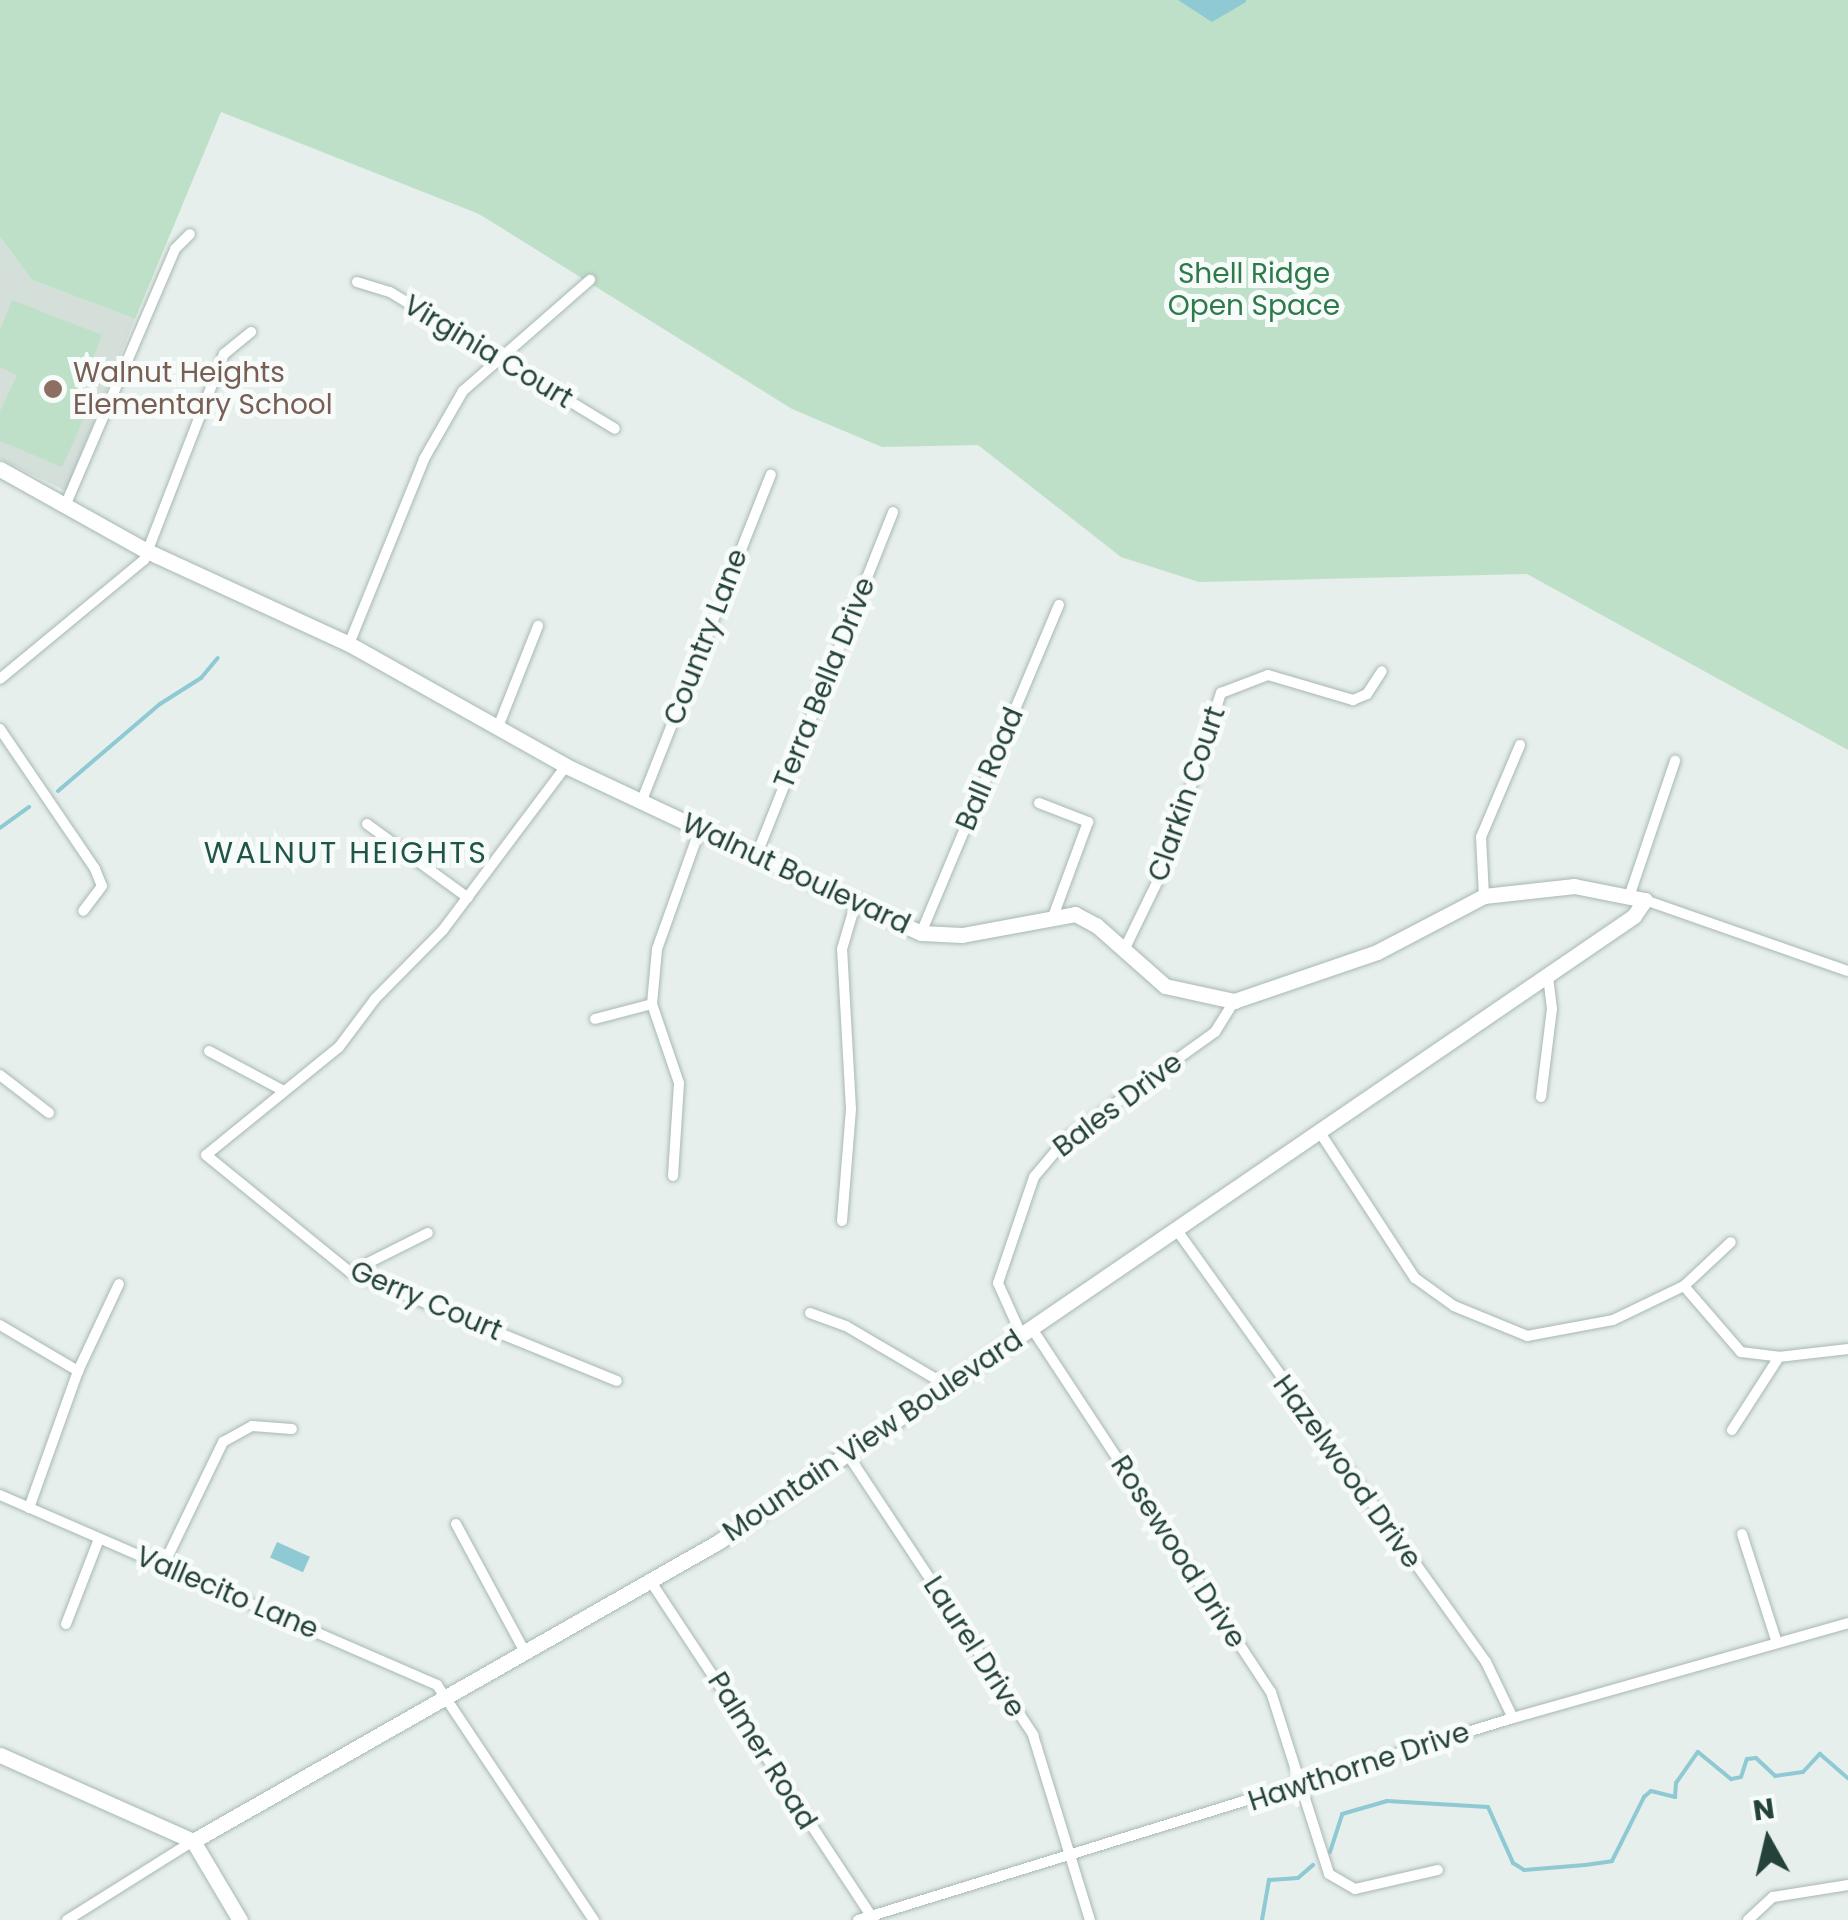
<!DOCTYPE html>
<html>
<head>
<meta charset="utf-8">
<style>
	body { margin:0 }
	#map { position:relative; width:1848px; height:1920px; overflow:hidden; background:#e6efeb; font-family:Poppins,sans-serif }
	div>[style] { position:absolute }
	.built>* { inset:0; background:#d4dfda }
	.green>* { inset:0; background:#bfe0c8 }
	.water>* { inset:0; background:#8ec9d4; transform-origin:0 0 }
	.stream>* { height:4px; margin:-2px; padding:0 2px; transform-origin:2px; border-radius:2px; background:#8ec9d4 }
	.roads { filter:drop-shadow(0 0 2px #a8b8b2) drop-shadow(0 0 2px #a8b8b2) }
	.street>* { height:10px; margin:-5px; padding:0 5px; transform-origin:5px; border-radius:5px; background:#fff }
	.secondary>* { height:15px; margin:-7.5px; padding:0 7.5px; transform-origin:7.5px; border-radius:7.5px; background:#fff }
	.dots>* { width:28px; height:28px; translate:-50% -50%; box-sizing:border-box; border:5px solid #f7fbf9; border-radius:50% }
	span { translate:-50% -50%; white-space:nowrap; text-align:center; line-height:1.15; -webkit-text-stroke:10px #f7fbf9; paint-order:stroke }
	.park-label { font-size:28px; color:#2d7a4b }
	.street-label { font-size:28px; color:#24423a }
	.education-label { font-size:28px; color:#785e54 }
	.left { translate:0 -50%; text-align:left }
	.neighbourhood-label { font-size:30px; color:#1f5548; letter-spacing:2.5px }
	.north { position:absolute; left:1718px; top:1790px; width:100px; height:100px; -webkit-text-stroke:8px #f7fbf9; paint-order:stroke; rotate:352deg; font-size:28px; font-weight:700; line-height:40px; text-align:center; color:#24423a }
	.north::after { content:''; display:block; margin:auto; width:35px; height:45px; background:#24423a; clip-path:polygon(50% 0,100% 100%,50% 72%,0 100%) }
</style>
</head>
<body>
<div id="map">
	<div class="built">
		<i style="clip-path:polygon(0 237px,32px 280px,135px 319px,66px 491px,0 459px)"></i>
	</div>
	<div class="green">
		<i style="clip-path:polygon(0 0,1848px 0,1848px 750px,1527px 574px,1199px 582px,1121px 557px,978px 445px,882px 447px,792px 409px,479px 214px,221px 112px,135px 319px,32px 280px,0 237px)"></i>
		<i style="clip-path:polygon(12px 300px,102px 335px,78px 397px,91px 403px,62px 467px,0 441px,0 411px,17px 375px,0 367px,0 330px)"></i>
	</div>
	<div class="water">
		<i style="clip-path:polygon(1178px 0,1246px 0,1246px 2px,1212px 22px)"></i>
		<i style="left:277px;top:1542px;width:36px;height:17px;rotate:24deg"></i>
	</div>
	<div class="stream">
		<i style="left:58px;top:791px;width:134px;rotate:-40.5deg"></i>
		<i style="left:160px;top:704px;width:49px;rotate:-32.4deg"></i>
		<i style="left:201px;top:678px;width:26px;rotate:-50deg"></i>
		<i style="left:0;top:828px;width:36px;rotate:-36deg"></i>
		<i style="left:1330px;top:1852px;width:40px;rotate:-72deg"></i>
		<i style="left:1342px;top:1814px;width:47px;rotate:-16.1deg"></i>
		<i style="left:1387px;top:1801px;width:101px;rotate:3.4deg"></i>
		<i style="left:1488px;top:1807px;width:61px;rotate:65.9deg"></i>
		<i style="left:1513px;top:1863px;width:13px;rotate:32deg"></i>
		<i style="left:1524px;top:1870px;width:61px;rotate:-4.7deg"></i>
		<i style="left:1585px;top:1865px;width:27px;rotate:-8deg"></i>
		<i style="left:1612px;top:1861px;width:72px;rotate:-63.4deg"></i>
		<i style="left:1644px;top:1797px;width:9px;rotate:-41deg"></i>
		<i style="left:1651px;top:1791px;width:25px;rotate:14deg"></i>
		<i style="left:1675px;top:1797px;width:14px;rotate:-86deg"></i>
		<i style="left:1676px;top:1783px;width:38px;rotate:-55deg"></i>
		<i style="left:1698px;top:1752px;width:43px;rotate:39.3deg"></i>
		<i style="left:1731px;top:1779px;width:10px;rotate:-11deg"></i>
		<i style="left:1741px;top:1777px;width:19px;rotate:-72deg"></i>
		<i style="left:1747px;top:1759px;width:9px;rotate:-6deg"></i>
		<i style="left:1756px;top:1758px;width:26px;rotate:43deg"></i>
		<i style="left:1775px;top:1776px;width:28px;rotate:-8deg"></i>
		<i style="left:1803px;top:1772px;width:25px;rotate:-47deg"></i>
		<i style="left:1820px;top:1754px;width:37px;rotate:41deg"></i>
		<i style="left:1262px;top:1920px;width:41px;rotate:-80.1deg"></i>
		<i style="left:1269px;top:1880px;width:29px;rotate:-4deg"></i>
		<i style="left:1298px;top:1878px;width:20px;rotate:-41deg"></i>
	</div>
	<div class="roads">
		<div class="street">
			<i style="left:357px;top:282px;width:34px;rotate:17deg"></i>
			<i style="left:390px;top:292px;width:263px;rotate:31.3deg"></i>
			<i style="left:65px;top:506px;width:280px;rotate:-66.8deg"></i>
			<i style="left:175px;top:249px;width:21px;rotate:-45deg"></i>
			<i style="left:349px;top:644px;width:200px;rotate:-67.9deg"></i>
			<i style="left:424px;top:459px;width:78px;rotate:-60.2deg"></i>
			<i style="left:463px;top:391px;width:169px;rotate:-41.2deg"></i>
			<i style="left:0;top:679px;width:187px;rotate:-39.6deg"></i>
			<i style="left:144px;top:560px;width:221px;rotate:-68.8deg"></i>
			<i style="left:224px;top:354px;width:35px;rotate:-39deg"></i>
			<i style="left:498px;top:727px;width:109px;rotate:-68.4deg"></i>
			<i style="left:0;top:729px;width:169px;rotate:55.8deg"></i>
			<i style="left:95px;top:869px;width:18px;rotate:68deg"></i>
			<i style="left:102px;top:886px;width:31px;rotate:127deg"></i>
			<i style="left:566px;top:766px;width:205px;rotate:126.9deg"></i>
			<i style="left:443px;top:930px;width:97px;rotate:134.6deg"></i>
			<i style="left:375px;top:999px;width:60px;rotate:126.9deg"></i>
			<i style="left:339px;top:1047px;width:171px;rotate:140.9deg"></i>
			<i style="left:206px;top:1155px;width:186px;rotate:39.1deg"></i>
			<i style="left:350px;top:1272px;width:288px;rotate:22.2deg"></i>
			<i style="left:642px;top:800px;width:350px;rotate:-68.4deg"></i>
			<i style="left:1039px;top:803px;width:53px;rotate:21.2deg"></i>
			<i style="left:1088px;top:822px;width:98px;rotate:110.3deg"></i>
			<i style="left:367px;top:824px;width:125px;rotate:36.2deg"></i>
			<i style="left:757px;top:854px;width:368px;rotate:-68.3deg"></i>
			<i style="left:1484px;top:896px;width:59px;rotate:-92.9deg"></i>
			<i style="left:1481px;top:837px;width:100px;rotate:-67deg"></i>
			<i style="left:1629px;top:897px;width:144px;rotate:-71.3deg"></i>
			<i style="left:1645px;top:900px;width:215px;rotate:19.3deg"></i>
			<i style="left:921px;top:933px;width:356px;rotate:-67.2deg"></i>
			<i style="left:1124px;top:950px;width:96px;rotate:-64deg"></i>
			<i style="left:1166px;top:864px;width:180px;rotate:-72.2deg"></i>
			<i style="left:1221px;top:693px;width:50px;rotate:-21deg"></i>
			<i style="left:1268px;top:675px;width:89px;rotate:16.4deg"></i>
			<i style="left:1353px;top:700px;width:15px;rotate:-23deg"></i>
			<i style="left:1367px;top:694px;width:27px;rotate:-57deg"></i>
			<i style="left:595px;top:1019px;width:59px;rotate:-14.7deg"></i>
			<i style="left:209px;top:1051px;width:83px;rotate:28.1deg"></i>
			<i style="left:0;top:1075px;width:62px;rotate:37.8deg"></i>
			<i style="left:1541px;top:1097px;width:89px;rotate:-82.9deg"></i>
			<i style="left:1552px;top:1009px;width:34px;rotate:-97deg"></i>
			<i style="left:1319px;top:1131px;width:176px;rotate:56.9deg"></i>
			<i style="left:1415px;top:1278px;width:48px;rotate:35.7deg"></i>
			<i style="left:1454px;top:1306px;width:79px;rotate:22.3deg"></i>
			<i style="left:1527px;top:1336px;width:87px;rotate:-10.5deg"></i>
			<i style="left:1613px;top:1320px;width:79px;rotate:-25.6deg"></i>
			<i style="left:1684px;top:1286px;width:64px;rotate:-43.1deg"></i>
			<i style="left:673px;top:1176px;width:93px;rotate:-86.3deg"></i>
			<i style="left:679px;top:1083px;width:83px;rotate:-108.9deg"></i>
			<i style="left:652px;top:1004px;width:55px;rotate:-84.8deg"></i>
			<i style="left:657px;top:949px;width:127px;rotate:-70.3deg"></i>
			<i style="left:842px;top:1221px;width:112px;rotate:-85.4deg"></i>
			<i style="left:851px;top:1109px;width:160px;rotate:-93.2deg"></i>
			<i style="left:842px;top:949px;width:46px;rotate:-73.5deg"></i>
			<i style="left:1176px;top:1229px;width:533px;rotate:54.4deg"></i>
			<i style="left:1486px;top:1662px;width:62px;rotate:64.3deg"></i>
			<i style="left:350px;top:1272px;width:87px;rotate:-26.6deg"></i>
			<i style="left:1684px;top:1286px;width:87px;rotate:49.2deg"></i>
			<i style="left:1741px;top:1352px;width:38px;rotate:7deg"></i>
			<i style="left:1779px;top:1357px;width:87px;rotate:122.8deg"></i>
			<i style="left:810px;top:1313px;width:38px;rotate:20deg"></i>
			<i style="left:846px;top:1326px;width:116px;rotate:30.5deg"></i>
			<i style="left:0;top:1325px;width:91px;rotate:30.5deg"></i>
			<i style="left:1031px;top:1327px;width:437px;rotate:56.7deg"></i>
			<i style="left:1271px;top:1692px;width:191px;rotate:72.3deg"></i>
			<i style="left:1329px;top:1874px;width:30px;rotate:30deg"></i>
			<i style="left:1355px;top:1889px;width:85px;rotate:-12.9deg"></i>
			<i style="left:1021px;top:1334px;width:56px;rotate:-114.3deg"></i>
			<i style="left:998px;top:1283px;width:112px;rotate:-71.2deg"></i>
			<i style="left:1034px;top:1177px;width:51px;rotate:-49.8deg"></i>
			<i style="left:1067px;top:1138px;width:182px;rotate:-35.6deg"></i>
			<i style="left:1215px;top:1032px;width:36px;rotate:-58deg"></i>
			<i style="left:1779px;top:1357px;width:69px;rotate:-6.6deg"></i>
			<i style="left:848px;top:1455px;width:336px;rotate:56.5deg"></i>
			<i style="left:1033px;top:1735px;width:194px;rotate:72.9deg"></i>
			<i style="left:0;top:1495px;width:477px;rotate:23.5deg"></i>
			<i style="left:437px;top:1685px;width:283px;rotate:56.3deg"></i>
			<i style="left:29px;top:1508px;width:145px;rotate:-70.3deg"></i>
			<i style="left:78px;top:1371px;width:96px;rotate:-64.8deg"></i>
			<i style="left:456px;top:1524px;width:148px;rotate:61.7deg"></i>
			<i style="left:1742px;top:1534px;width:114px;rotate:72.2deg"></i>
			<i style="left:164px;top:1564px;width:136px;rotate:-64.2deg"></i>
			<i style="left:223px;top:1442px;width:33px;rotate:-29deg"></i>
			<i style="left:252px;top:1426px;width:40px;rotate:4.3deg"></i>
			<i style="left:651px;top:1582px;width:405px;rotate:56.6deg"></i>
			<i style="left:66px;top:1624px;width:91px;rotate:-68.8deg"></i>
			<i style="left:67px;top:1920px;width:149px;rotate:-32.1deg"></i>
			<i style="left:858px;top:1920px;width:685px;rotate:-17.14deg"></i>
			<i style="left:1513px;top:1718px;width:348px;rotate:-15.8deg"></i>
			<i style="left:1748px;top:1920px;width:34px;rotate:-43deg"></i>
			<i style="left:1773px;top:1897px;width:76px;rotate:-9.1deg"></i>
		</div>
		<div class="secondary">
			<i style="left:0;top:469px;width:168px;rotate:29.2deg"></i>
			<i style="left:147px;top:551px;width:222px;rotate:24.7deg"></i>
			<i style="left:349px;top:644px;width:249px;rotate:29.3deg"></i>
			<i style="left:566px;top:766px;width:392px;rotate:25.2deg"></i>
			<i style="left:921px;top:933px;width:41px;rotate:2.8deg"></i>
			<i style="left:962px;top:935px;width:115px;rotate:-10.5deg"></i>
			<i style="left:1075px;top:914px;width:24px;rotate:28deg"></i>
			<i style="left:1096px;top:925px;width:92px;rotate:41.5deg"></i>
			<i style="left:1165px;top:986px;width:71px;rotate:12.3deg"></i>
			<i style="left:1234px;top:1001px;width:151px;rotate:-18.9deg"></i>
			<i style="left:1377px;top:952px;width:121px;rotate:-27.6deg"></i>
			<i style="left:1484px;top:896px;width:91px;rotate:-6.3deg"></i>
			<i style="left:1574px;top:886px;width:72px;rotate:11.2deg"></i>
			<i style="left:1645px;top:900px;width:19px;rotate:125deg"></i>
			<i style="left:1634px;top:916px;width:1109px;rotate:145.65deg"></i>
			<i style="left:718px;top:1542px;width:604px;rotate:150.34deg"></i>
			<i style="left:0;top:1755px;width:211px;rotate:24deg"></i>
			<i style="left:193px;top:1841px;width:92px;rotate:59.3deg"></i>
		</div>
	</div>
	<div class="dots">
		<i style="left:53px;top:389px;background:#8d6e63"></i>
	</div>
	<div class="park-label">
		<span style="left:1254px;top:290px">Shell Ridge<br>Open Space</span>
	</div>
	<div class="street-label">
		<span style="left:488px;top:352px;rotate:31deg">Virginia Court</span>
		<span style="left:706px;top:637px;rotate:-69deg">Country Lane</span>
		<span style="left:825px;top:683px;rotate:-68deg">Terra Bella Drive</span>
		<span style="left:990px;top:769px;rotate:-67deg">Ball Road</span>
		<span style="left:1187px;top:794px;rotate:-71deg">Clarkin Court</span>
		<span style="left:796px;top:874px;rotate:25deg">Walnut Boulevard</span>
		<span style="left:1118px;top:1105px;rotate:-37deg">Bales Drive</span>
		<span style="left:426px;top:1301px;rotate:23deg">Gerry Court</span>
		<span style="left:873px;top:1436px;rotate:-34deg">Mountain View Boulevard</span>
		<span style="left:1347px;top:1472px;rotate:54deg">Hazelwood Drive</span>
		<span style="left:1178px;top:1552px;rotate:57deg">Rosewood Drive</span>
		<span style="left:227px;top:1593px;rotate:23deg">Vallecito Lane</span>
		<span style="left:974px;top:1647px;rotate:57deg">Laurel Drive</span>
		<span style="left:762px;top:1751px;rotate:58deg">Palmer Road</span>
		<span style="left:1359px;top:1767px;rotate:-18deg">Hawthorne Drive</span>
	</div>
	<div class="education-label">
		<span class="left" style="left:73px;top:389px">Walnut Heights<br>Elementary School</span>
	</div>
	<div class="neighbourhood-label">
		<span style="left:346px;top:853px">WALNUT HEIGHTS</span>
	</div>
	<div class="north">N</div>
</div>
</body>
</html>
